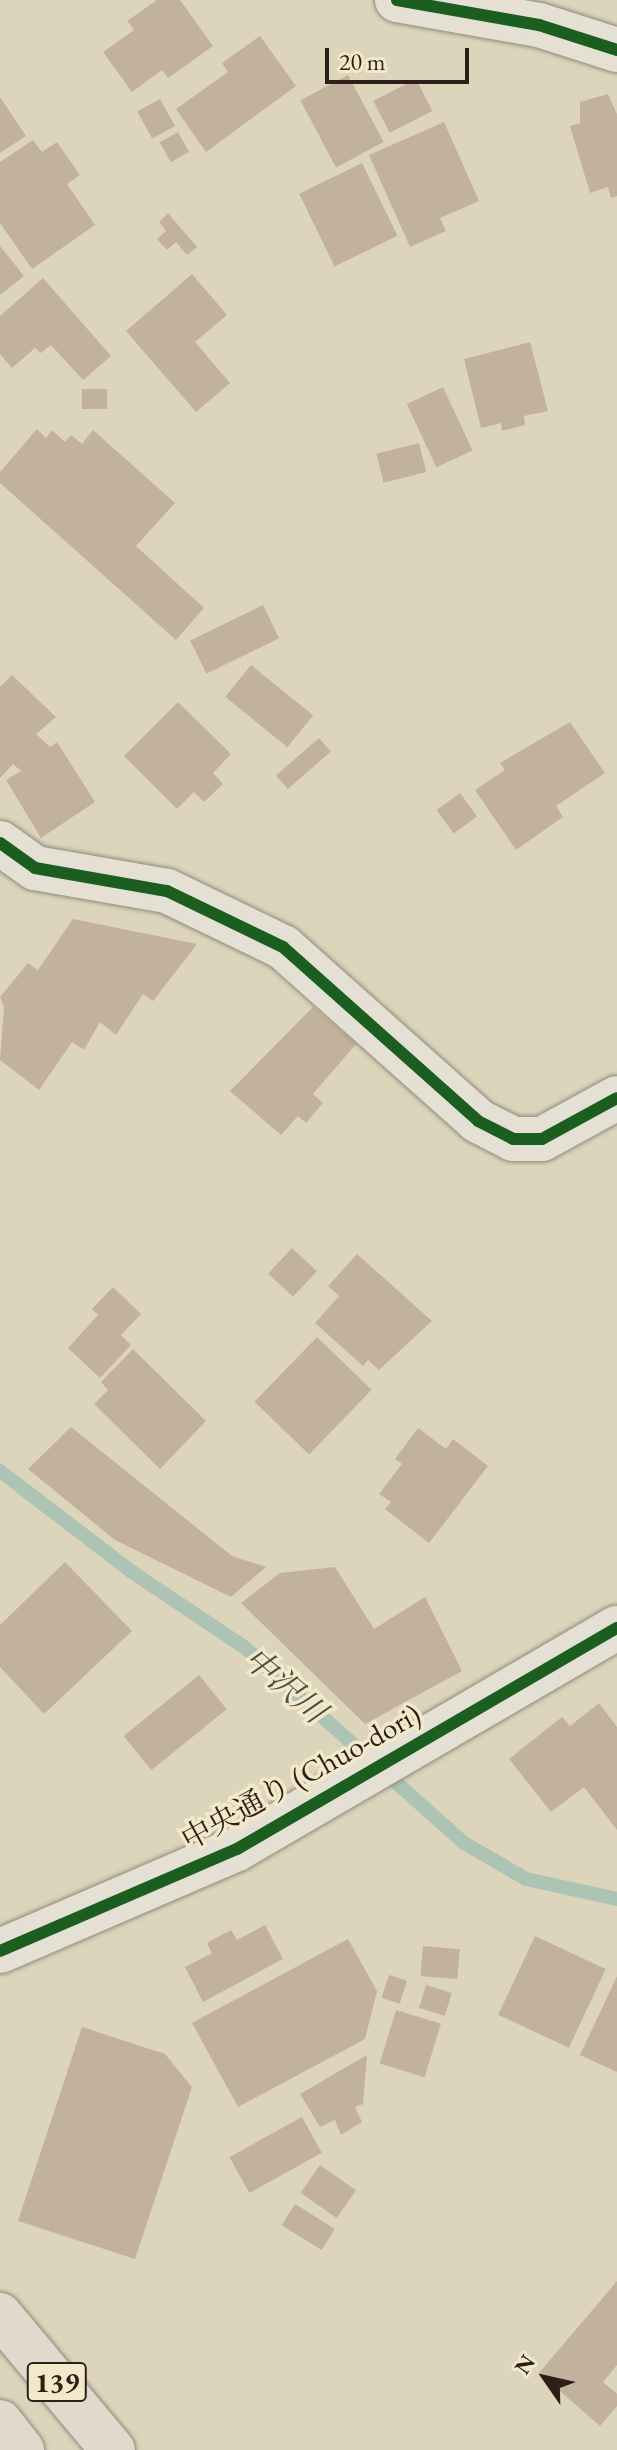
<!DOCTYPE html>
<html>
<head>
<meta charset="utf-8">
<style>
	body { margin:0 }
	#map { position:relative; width:617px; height:2450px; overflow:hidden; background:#ddd5bb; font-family:"EB Garamond","Noto Serif JP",serif }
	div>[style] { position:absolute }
	.stream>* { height:14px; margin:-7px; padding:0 7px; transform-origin:7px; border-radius:7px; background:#adc3b3 }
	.building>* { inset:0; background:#c2b29d; transform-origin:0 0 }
	.roads { filter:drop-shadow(0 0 2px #918a7b) drop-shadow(0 0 2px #918a7b) }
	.minor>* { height:44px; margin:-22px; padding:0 22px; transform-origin:22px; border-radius:22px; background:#e4e0d3 }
	.highway>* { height:44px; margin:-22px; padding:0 22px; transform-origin:22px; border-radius:22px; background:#dfdacb }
	.cycleway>* { height:12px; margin:-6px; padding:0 6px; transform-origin:6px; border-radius:6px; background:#1b5e20 }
	span { translate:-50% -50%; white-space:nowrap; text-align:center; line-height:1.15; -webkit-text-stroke:7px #f2e9ca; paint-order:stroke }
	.shield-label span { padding:2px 6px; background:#f2e9ca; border:2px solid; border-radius:6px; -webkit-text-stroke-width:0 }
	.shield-label { font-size:28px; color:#2d1e17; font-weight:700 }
	.street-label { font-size:30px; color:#2d1e17 }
	.water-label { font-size:32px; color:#4d4d45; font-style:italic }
	.north { position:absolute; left:505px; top:2338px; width:80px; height:80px; -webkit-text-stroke:6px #f2e9ca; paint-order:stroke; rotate:304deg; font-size:22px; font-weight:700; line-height:32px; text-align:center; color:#2d1e17 }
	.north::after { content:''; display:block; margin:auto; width:28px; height:36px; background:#2d1e17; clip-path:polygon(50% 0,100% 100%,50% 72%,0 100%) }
	.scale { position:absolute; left:325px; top:48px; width:144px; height:36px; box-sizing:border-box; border:4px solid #2d1e17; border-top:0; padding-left:10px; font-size:24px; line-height:28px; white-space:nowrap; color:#2d1e17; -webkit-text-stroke:6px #f2e9ca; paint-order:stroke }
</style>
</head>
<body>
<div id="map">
	<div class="stream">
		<i style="left:0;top:1471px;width:166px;rotate:37.4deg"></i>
		<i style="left:132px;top:1572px;width:135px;rotate:33.8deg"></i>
		<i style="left:244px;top:1647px;width:295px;rotate:41.7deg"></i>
		<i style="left:464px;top:1843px;width:72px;rotate:30.1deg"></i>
		<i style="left:526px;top:1879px;width:93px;rotate:12.4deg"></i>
	</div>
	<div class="building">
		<i style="clip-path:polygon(157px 0,180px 0,213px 46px,168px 78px,162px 70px,132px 92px,103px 52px,134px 30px,127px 21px)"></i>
		<i style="clip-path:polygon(260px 36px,296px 86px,206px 152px,176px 109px,228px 72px,222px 63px)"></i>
		<i style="left:348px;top:75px;width:76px;height:54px;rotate:62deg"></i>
		<i style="left:416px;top:79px;width:36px;height:48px;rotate:63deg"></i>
		<i style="clip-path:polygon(608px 94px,617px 114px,617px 196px,611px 198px,608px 187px,590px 193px,570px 126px,580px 123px,580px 102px)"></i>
		<i style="clip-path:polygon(0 97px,26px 136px,0 153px)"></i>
		<i style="left:160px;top:99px;width:31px;height:26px;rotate:61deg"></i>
		<i style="clip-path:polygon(444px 122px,479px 201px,440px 218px,446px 231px,410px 247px,369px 155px)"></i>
		<i style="left:178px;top:132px;width:23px;height:21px;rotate:61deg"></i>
		<i style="clip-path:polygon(33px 140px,42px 152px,57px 142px,80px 175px,67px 184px,95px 225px,32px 269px,0 223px,0 162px)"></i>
		<i style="left:362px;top:163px;width:81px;height:70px;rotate:64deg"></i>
		<i style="clip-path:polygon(168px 213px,197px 247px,187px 255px,176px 242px,167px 250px,157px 239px,166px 231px,159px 222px)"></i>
		<i style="clip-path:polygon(0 246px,24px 276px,0 295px)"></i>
		<i style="clip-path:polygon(192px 274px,227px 315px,195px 342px,230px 383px,196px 412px,126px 331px)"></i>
		<i style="clip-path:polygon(43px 278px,111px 356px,83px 380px,51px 345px,41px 353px,35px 348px,12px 368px,0 354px,0 316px)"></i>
		<i style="clip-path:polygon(530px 342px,548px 411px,524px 416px,525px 425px,502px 431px,501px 423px,481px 428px,464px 359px)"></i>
		<i style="left:443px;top:387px;width:70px;height:40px;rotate:65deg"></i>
		<i style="left:82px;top:389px;width:25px;height:20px"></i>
		<i style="clip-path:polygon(37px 429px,46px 438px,52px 430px,65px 442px,71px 435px,82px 444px,93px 430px,175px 503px,136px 546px,204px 608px,176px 640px,0 483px,0 472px)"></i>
		<i style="left:419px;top:443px;width:30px;height:44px;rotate:76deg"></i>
		<i style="left:263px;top:605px;width:37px;height:81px;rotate:64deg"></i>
		<i style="left:251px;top:665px;width:80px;height:41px;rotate:39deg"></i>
		<i style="clip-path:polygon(12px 675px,56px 717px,36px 734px,50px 747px,57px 742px,95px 802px,41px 838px,6px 780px,21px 771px,13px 764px,0 778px,0 687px)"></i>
		<i style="clip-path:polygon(178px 702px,231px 754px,213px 773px,223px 784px,204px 802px,194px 792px,177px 809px,124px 756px)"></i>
		<i style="clip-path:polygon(570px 722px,605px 773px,556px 806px,563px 817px,516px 850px,475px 790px,505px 770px,500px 763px)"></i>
		<i style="left:319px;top:738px;width:18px;height:57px;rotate:49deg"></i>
		<i style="left:460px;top:793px;width:29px;height:29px;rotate:54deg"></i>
		<i style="clip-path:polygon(73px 919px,197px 944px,153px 1001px,143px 994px,116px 1035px,100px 1022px,84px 1050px,72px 1042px,39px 1090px,0 1060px,4px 1007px,0 997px,28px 963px,38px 970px)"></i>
		<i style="clip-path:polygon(313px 1007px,356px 1044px,313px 1094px,323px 1103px,306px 1123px,298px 1116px,281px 1135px,230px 1091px)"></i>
		<i style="left:292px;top:1248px;width:34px;height:35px;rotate:43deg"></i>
		<i style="clip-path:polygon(357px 1254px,432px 1321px,379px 1370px,368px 1360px,363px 1366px,315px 1323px,339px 1296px,328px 1286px)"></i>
		<i style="clip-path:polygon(113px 1287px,141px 1314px,121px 1335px,131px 1345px,100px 1378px,68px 1348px,98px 1315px,92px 1309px)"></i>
		<i style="left:317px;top:1337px;width:76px;height:90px;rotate:44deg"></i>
		<i style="clip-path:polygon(133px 1349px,206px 1421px,160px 1469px,94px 1404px,108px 1390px,101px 1382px)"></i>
		<i style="clip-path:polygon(71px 1427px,232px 1556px,266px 1567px,231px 1597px,115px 1540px,28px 1469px)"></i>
		<i style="clip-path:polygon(418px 1428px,446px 1449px,453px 1439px,488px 1466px,429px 1543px,385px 1509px,391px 1502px,379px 1494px,402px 1464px,395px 1459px)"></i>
		<i style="clip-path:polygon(65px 1562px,132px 1631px,44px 1714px,0 1667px,0 1625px)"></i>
		<i style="clip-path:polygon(335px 1567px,374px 1629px,425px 1597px,462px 1671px,365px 1724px,241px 1603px,280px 1573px)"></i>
		<i style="left:199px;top:1675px;width:44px;height:97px;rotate:51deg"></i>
		<i style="clip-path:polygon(599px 1703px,617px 1727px,617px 1830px,584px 1787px,551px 1812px,509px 1759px,562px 1717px,570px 1726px)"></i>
		<i style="clip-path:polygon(265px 1925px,283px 1959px,203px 2002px,185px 1967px,212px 1953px,207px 1943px,231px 1930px,237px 1940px)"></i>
		<i style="left:535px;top:1936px;width:78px;height:87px;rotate:25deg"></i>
		<i style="clip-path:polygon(348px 1939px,377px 1991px,365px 2039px,238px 2107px,192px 2023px)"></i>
		<i style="left:423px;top:1946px;width:37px;height:30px;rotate:5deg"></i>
		<i style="left:389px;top:1975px;width:19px;height:24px;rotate:18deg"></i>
		<i style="clip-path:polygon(617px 1976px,617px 2072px,580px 2055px)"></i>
		<i style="left:426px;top:1985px;width:27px;height:24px;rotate:17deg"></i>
		<i style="left:396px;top:2010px;width:47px;height:56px;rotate:17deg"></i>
		<i style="clip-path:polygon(82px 2027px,165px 2054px,192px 2087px,135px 2259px,18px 2221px)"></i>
		<i style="clip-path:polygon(367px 2055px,363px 2104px,355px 2107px,362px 2122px,341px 2135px,335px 2120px,320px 2127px,300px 2094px)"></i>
		<i style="left:302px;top:2117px;width:41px;height:83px;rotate:61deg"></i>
		<i style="left:320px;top:2165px;width:44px;height:34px;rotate:35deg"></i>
		<i style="left:295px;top:2204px;width:47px;height:25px;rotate:32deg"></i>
		<i style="clip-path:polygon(617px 2281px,617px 2365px,603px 2382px,617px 2394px,617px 2406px,600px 2426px,539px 2373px)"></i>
	</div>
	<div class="roads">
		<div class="minor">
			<i style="left:397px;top:0;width:144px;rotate:10deg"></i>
			<i style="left:539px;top:25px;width:82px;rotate:17.8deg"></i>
			<i style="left:0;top:843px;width:43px;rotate:35.5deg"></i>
			<i style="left:35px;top:868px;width:134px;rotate:9.9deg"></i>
			<i style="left:167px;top:891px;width:129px;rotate:25.8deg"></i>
			<i style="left:283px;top:947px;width:261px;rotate:41.7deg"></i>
			<i style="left:478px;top:1121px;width:39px;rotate:27deg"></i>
			<i style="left:513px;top:1139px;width:29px"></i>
			<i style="left:542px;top:1139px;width:85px;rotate:-28.7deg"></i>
			<i style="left:0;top:1951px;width:258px;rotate:-23.3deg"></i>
			<i style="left:237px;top:1849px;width:440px;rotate:-30.2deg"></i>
		</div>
		<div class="highway">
			<i style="left:0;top:2315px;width:176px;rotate:50.1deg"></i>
			<i style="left:0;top:2422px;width:36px;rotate:52deg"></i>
		</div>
	</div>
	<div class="cycleway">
		<i style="left:397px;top:0;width:144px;rotate:10deg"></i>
		<i style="left:539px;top:25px;width:82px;rotate:17.8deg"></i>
		<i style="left:0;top:843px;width:43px;rotate:35.5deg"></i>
		<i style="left:35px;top:868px;width:134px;rotate:9.9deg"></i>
		<i style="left:167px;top:891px;width:129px;rotate:25.8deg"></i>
		<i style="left:283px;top:947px;width:261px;rotate:41.7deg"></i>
		<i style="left:478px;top:1121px;width:39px;rotate:27deg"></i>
		<i style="left:513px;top:1139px;width:29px"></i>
		<i style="left:542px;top:1139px;width:85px;rotate:-28.7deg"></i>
		<i style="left:0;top:1951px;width:258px;rotate:-23.3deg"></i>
		<i style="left:237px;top:1849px;width:440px;rotate:-30.2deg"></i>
	</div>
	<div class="shield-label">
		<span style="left:57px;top:2382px">139</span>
	</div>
	<div class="street-label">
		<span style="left:301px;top:1777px;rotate:-29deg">中央通り (Chuo-dori)</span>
	</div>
	<div class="water-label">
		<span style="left:285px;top:1685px;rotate:41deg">中沢川</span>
	</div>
	<div class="north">N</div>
	<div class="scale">20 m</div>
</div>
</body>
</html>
